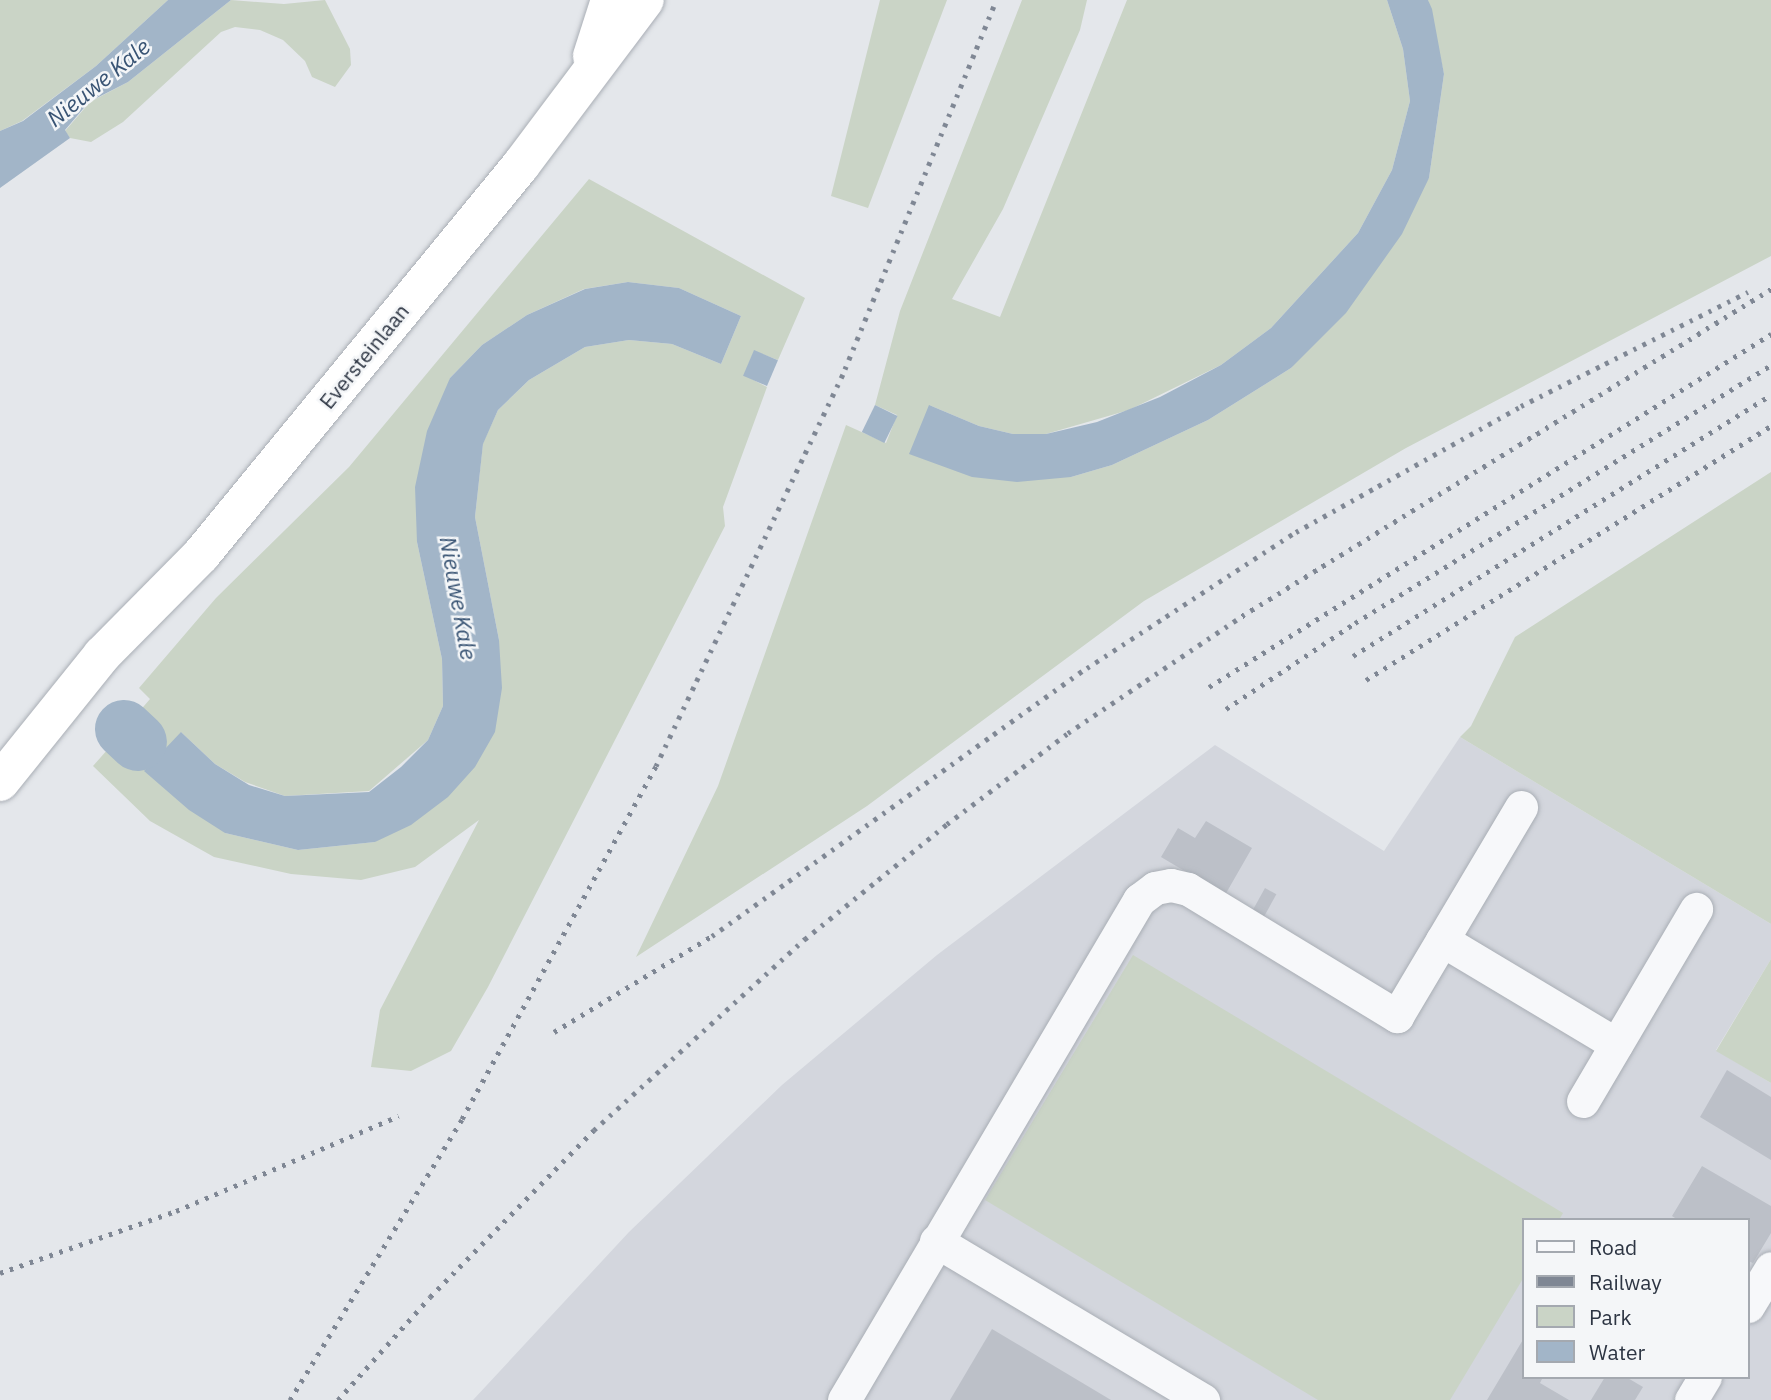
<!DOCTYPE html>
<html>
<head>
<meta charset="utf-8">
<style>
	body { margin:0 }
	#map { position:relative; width:1771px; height:1400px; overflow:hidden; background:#e4e7eb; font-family:"IBM Plex Sans",sans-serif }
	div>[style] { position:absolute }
	.built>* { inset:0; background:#d3d6dd }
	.green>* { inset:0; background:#cad4c6 }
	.water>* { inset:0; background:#a2b5c8; transform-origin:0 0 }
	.river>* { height:58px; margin:-29px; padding:0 29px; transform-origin:29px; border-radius:29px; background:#a2b5c8 }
	.building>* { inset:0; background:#bcc0c8; transform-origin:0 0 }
	.roads { filter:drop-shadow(0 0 2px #a9aeb5) drop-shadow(0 0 2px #a9aeb5) }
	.minor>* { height:33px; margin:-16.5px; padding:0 16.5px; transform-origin:16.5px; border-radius:16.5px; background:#f7f8fa }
	.highway>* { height:38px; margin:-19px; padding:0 19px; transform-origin:19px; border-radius:19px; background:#fff }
	.rail>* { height:5px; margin-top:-2.5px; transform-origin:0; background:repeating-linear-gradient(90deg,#7f8794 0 3.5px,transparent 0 10.5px) }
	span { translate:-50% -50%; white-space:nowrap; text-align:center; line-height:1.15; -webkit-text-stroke:5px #f4f6f8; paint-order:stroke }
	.street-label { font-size:21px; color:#2d3543 }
	.water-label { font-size:23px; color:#395474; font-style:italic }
	.legend { position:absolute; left:1522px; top:1218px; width:228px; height:161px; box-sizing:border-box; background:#f4f6f8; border:2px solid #a4a9b0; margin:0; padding:9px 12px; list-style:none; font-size:21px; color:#2d3543 }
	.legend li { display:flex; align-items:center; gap:14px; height:35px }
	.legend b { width:35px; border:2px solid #a4a9b0 }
</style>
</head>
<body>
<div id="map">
	<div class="built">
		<i style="clip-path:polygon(evenodd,1460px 737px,1771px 924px,1771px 959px,1716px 1050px,1771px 1083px,1771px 1400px,473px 1400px,629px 1232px,782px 1085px,937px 955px,1215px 745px,1384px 851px,1460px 737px,1524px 1220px,1748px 1220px,1748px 1377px,1524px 1377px,1524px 1220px)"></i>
	</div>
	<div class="green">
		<i style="clip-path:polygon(0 0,168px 0,96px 66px,22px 121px,0 131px)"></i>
		<i style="clip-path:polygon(231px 0,284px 4px,325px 0,350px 49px,351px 65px,335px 87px,312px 77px,305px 61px,283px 40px,260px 30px,235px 27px,221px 32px,123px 122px,91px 142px,70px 138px,65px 131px,90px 102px,128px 82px)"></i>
		<i style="clip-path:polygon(880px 0,947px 0,868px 208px,831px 196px)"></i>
		<i style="clip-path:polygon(1022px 0,1087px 0,1080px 30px,1003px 209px,952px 299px,1000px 317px,1127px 0,1387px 0,1403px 49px,1410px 101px,1392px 170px,1358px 233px,1271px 328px,1221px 365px,1129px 410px,1046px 434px,1013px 434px,979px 426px,929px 405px,1071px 477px,1112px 465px,1208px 420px,1291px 368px,1429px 178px,1444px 74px,1428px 0,1771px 0,1771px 256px,1406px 448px,1144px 601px,867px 806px,636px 957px,718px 786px,846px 425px,886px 443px,897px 415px,875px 405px,900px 311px)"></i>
		<i style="clip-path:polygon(evenodd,589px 179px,805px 298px,778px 360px,754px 351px,744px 375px,767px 387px,723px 507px,725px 526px,488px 987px,451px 1051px,411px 1071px,371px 1067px,380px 1010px,479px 820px,415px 867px,361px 880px,291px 874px,214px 857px,150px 821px,93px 766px,116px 740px,128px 753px,138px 742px,145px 733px,132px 720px,150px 699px,139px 688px,216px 598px,349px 467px,589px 179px,628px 282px,679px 288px,741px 316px,721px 364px,672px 344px,629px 340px,585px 347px,529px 380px,498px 410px,483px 443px,475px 517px,499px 640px,375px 842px,298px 850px,225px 833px,181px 732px,215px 764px,245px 782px,285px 796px,369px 791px,428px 740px,443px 706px,442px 659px,417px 542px,450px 378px,482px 345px,527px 315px,584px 289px,628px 282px)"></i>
		<i style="clip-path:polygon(1771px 472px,1771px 924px,1460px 737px,1471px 726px,1515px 637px)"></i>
		<i style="clip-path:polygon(1133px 955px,1563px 1213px,1559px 1220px,1524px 1220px,1524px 1277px,1450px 1400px,1318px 1400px,985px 1200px)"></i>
		<i style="clip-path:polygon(1771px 959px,1771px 1083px,1716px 1051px)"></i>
	</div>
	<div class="water">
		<i style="clip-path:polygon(168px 0,231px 0,128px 82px,89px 102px,65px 130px,70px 138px,0 188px,0 131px,23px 121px,96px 66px)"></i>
		<i style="clip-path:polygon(1387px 0,1428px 0,1432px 9px,1444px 74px,1429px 178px,1402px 234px,1346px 313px,1291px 368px,1208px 420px,1112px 465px,1071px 477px,1017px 482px,972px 477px,909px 454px,929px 405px,979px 426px,1013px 434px,1046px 434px,1097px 422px,1160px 397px,1221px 365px,1271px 328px,1358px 233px,1392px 170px,1410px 101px,1403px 49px)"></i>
		<i style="clip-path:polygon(628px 282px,679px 288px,741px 316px,721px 364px,672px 344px,629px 340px,585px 347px,529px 380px,498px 410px,483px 444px,475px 517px,499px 640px,502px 688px,495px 732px,475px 767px,448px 797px,411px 825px,375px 842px,298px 850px,225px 833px,189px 810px,144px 771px,181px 732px,215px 764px,249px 785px,285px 796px,369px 792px,401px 767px,428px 740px,443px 706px,442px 659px,417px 542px,415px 487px,427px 431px,450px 378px,482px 345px,527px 315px,585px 289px)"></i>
		<i style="left:754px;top:350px;width:26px;height:28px;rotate:23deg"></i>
		<i style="left:875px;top:405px;width:25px;height:30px;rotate:26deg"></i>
	</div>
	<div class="river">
		<i style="left:124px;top:729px;width:19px;rotate:43deg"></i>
	</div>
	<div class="building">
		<i style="clip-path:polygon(1206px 821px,1252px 848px,1225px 895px,1161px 857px,1178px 828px,1195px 838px)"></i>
		<i style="left:1265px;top:888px;width:13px;height:28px;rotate:29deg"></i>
		<i style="clip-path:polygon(1727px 1070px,1771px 1097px,1771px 1160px,1700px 1117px)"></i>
		<i style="clip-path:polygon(1702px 1166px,1771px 1206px,1771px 1233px,1753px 1263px,1748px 1261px,1748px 1220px,1678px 1220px,1672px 1216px)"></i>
		<i style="clip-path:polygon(992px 1329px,1111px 1400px,950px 1400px)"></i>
		<i style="clip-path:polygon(1524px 1338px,1524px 1377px,1543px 1377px,1540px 1383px,1569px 1400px,1487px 1400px)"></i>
		<i style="clip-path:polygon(1605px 1377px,1626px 1377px,1643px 1387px,1635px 1400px,1591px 1400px)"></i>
	</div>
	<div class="roads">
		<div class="minor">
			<i style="left:1442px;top:940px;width:203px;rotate:30.9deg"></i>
			<i style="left:1583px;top:1101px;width:223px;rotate:-59.5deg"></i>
			<i style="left:936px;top:1241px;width:311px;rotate:30.8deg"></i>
			<i style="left:1748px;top:1306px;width:44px;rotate:-58.8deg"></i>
			<i style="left:844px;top:1400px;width:581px;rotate:-59.46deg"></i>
			<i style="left:1139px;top:900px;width:20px;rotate:-37deg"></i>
			<i style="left:1155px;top:888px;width:16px;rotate:-11deg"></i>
			<i style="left:1171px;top:885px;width:17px;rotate:13deg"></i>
			<i style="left:1188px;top:889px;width:245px;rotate:31.3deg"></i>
			<i style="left:1397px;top:1016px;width:243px;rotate:-59.3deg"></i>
			<i style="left:1691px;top:1400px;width:27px;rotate:-59deg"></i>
		</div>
		<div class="highway">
			<i style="left:592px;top:56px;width:59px;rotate:-72.2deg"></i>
			<i style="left:0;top:782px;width:163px;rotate:-51.2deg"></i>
			<i style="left:102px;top:655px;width:141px;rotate:-45.3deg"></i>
			<i style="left:201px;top:555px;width:504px;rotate:-50.63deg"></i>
			<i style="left:521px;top:165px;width:206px;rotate:-53.1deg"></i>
		</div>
	</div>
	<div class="rail">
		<i style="left:1353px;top:656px;width:493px;rotate:-32deg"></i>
		<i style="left:1366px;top:680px;width:478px;rotate:-32.1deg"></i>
		<i style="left:1209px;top:687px;width:664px;rotate:-32.13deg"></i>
		<i style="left:1226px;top:709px;width:155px;rotate:-33.7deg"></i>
		<i style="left:1355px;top:623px;width:490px;rotate:-31.8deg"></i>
		<i style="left:554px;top:1032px;width:185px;rotate:-31.3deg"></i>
		<i style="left:712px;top:936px;width:461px;rotate:-35.6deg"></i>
		<i style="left:1087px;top:668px;width:249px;rotate:-33.1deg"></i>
		<i style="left:1296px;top:532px;width:258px;rotate:-29.2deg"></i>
		<i style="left:1521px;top:406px;width:254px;rotate:-26.7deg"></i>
		<i style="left:0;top:1273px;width:187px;rotate:-19.4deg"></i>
		<i style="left:176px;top:1211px;width:242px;rotate:-23.1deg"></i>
		<i style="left:290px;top:1400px;width:329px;rotate:-58.5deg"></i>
		<i style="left:462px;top:1119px;width:403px;rotate:-61.2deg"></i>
		<i style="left:656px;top:766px;width:440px;rotate:-64.5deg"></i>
		<i style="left:845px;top:369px;width:399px;rotate:-67.7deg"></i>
		<i style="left:338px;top:1400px;width:138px;rotate:-48.2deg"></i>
		<i style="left:430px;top:1297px;width:234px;rotate:-45.5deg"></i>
		<i style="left:594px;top:1130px;width:285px;rotate:-42.2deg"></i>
		<i style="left:805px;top:939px;width:183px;rotate:-39deg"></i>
		<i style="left:947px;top:824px;width:151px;rotate:-36.9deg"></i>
		<i style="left:1068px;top:733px;width:210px;rotate:-33.9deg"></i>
		<i style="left:1242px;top:616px;width:622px;rotate:-31.72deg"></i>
	</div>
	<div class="street-label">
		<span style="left:364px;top:356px;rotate:-51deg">Eversteinlaan</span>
	</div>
	<div class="water-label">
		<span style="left:98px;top:82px;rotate:-39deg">Nieuwe Kale</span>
		<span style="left:459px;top:598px;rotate:80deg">Nieuwe Kale</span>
	</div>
	<ul class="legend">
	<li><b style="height:9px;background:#f7f8fa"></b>Road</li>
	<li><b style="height:9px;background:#7f8794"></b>Railway</li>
	<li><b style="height:19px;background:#cad4c6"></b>Park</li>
	<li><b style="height:19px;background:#a2b5c8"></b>Water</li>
	</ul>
</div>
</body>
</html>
